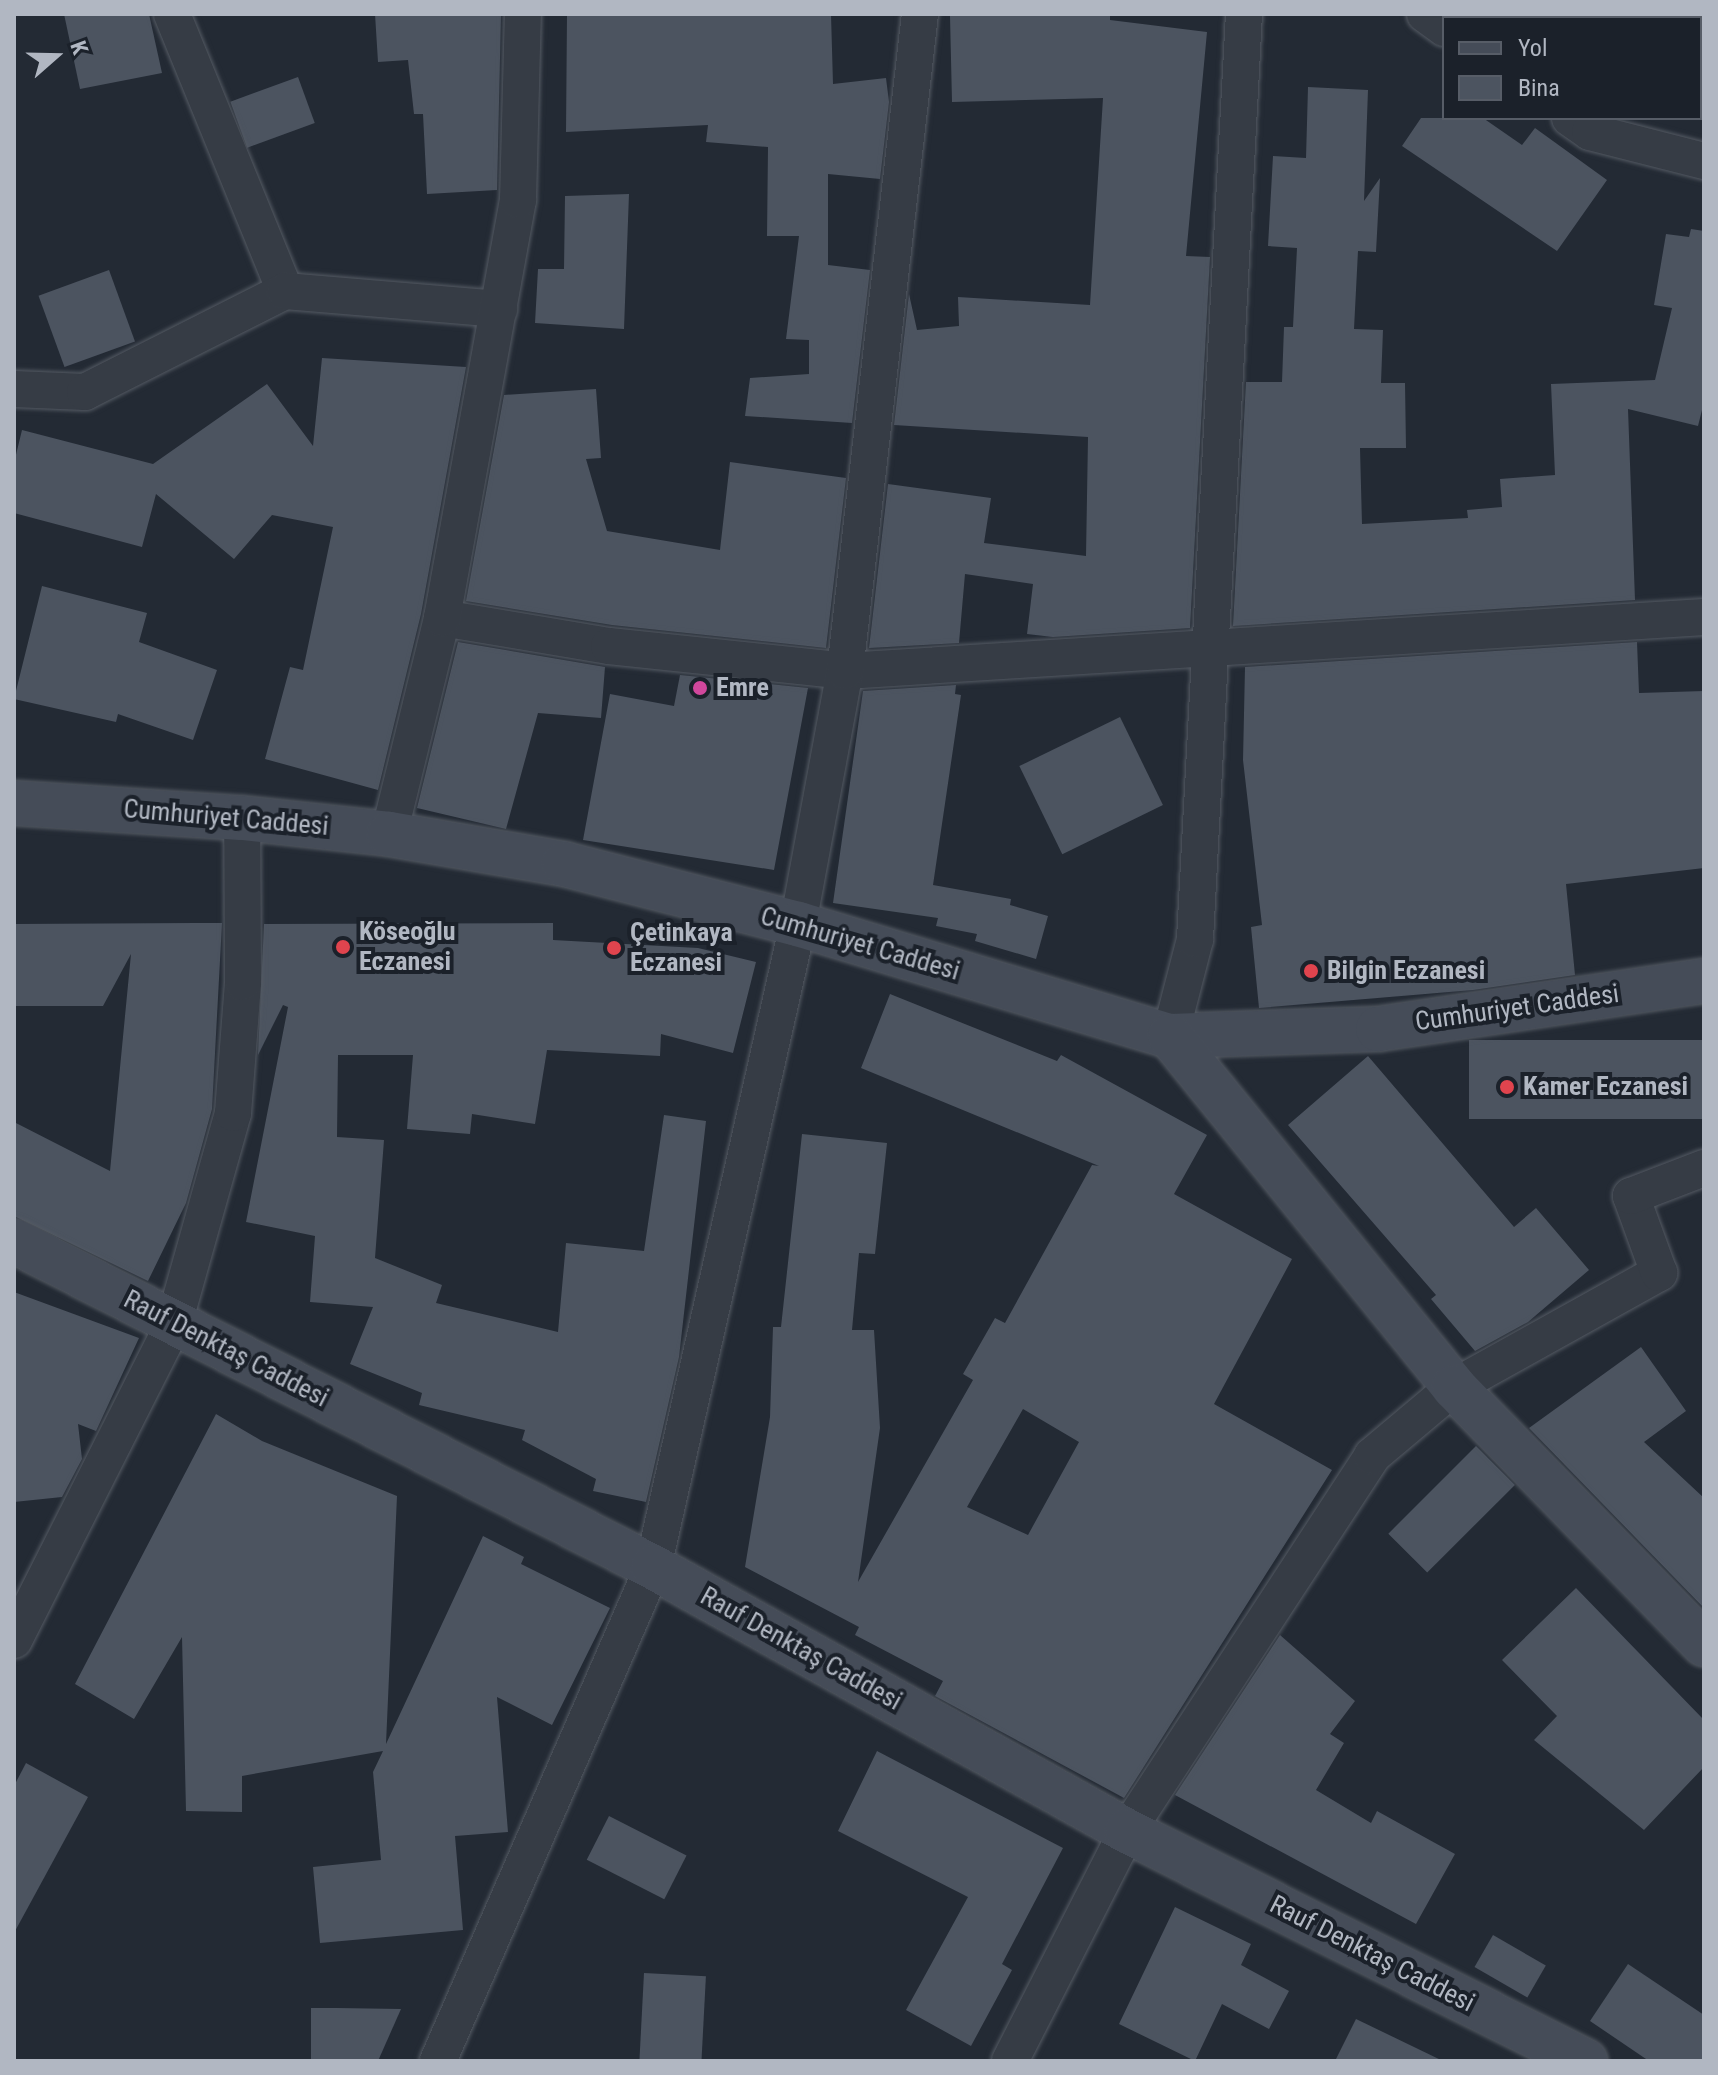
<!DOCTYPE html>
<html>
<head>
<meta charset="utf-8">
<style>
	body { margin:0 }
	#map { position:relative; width:1718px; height:2075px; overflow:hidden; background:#232a34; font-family:"Roboto Condensed",sans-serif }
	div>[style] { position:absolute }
	.building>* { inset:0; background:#4c5460; transform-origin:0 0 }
	.roads { filter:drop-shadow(0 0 2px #545a63) drop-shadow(0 0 2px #545a63) }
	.street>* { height:36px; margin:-18px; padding:0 18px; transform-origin:18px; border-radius:18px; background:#363c45 }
	.secondary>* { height:44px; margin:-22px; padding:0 22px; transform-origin:22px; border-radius:22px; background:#454c58 }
	.dots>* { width:22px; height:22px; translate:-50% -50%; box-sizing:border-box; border:4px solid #1b212a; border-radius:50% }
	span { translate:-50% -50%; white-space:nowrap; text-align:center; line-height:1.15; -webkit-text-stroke:8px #1b212a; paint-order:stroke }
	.poi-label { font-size:26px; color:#b1b7c2; font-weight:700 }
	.left { translate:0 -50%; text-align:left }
	.street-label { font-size:26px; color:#b1b7c2 }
	.frame { position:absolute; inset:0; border:16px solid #b1b7c2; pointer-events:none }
	.legend { position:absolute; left:1442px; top:16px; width:260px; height:104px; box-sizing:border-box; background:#1b212a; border:2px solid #575d67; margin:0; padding:10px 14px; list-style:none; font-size:24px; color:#b1b7c2 }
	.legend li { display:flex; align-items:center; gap:16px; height:40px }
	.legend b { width:40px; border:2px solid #575d67 }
	.north { position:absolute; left:16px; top:16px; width:80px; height:80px; -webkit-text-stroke:6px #1b212a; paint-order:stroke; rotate:70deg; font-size:22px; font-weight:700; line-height:32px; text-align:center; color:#b1b7c2 }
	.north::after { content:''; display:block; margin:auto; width:28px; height:36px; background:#b1b7c2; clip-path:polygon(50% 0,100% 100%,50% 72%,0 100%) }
</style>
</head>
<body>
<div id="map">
	<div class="building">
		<i style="clip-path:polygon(64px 14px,149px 14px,162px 73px,80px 89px)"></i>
		<i style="clip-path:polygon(375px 14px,501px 14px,497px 190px,427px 194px,423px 114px,414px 114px,408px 60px,378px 62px)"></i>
		<i style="clip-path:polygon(567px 14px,831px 14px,833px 84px,886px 78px,889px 102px,880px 179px,828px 174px,828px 265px,870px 270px,852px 423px,745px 416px,750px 378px,809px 374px,809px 340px,786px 339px,799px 236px,767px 236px,768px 147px,706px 142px,708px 125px,566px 132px)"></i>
		<i style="clip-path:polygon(1110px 14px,1110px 20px,1207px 32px,1186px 256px,1210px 257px,1190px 628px,1053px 637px,1027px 634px,1033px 584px,965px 574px,959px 643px,869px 648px,888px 484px,991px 498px,984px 543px,1086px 556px,1088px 437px,894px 425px,909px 294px,917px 330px,959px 326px,958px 297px,1090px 305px,1103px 98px,952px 102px,950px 16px)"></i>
		<i style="left:298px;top:77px;width:49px;height:72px;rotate:70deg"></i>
		<i style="clip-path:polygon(1308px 87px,1368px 90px,1364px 201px,1380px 178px,1376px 252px,1358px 251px,1354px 329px,1383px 330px,1381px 383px,1405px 383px,1406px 448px,1360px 448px,1362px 524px,1468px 518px,1467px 510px,1502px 507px,1500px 479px,1555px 475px,1551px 384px,1655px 380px,1672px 308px,1654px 305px,1666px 234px,1689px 237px,1691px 229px,1704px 231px,1704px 402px,1698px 426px,1628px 409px,1635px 600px,1233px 626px,1246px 382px,1282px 382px,1284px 327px,1293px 327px,1297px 248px,1268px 246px,1273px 156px,1306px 158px)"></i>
		<i style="clip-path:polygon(1421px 118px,1483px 118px,1522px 145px,1535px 128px,1607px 180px,1557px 251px,1402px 146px)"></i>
		<i style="clip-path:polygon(629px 194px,624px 329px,535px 323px,538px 269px,564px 269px,565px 196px)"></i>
		<i style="left:109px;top:270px;width:76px;height:75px;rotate:70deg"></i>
		<i style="clip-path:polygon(322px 358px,466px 367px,421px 614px,378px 790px,265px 759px,290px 667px,303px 670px,333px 527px,272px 515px,234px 559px,156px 494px,142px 547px,14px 513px,14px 463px,22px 430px,153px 464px,267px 384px,313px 446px)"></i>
		<i style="clip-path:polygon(596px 389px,601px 458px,586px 459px,607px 531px,720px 550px,730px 462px,846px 478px,826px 648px,612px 625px,466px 601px,504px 395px)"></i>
		<i style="clip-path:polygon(42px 586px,147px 613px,139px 642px,217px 670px,193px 740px,118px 714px,116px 722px,14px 699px)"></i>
		<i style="clip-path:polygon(458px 642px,605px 667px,601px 718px,538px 713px,506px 829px,417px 808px)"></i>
		<i style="clip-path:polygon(1637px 642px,1639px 693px,1704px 691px,1704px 868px,1566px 884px,1575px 975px,1473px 990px,1259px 1008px,1251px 927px,1262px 925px,1243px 760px,1245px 667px)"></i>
		<i style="clip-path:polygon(680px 675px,808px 688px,774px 870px,583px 840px,610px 694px,674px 706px)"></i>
		<i style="clip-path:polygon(956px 685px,955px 694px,961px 695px,933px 885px,1011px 899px,1010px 905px,1048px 916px,1036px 959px,975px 941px,977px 934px,936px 926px,938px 918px,833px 903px,863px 691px)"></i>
		<i style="left:1120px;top:717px;width:98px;height:112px;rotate:64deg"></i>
		<i style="clip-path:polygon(196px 923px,222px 923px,212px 1109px,186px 1203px,148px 1281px,14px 1216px,14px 1122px,110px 1171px,131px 954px,103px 1006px,14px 1006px,14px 924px)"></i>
		<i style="clip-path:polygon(553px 923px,553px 940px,698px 948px,756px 962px,733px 1053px,661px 1034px,660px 1056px,547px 1050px,535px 1124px,472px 1114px,470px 1134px,407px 1129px,413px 1055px,338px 1055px,337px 1137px,384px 1140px,375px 1258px,442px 1285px,436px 1303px,558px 1332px,566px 1243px,644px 1251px,664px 1115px,706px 1121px,679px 1357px,646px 1502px,593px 1491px,596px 1479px,522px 1440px,525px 1430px,419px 1405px,422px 1393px,350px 1364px,373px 1307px,310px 1302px,315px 1236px,246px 1222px,288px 1007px,283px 1005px,258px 1055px,264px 924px)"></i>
		<i style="clip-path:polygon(evenodd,890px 994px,1057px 1061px,1061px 1055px,1207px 1135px,1174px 1194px,1292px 1259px,1214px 1404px,1332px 1470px,1124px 1798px,935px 1696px,943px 1681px,855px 1635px,859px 1627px,745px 1567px,770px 1417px,773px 1327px,781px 1327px,802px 1134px,887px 1143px,875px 1254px,859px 1253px,852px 1330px,874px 1330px,880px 1428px,858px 1582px,973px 1380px,963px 1374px,995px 1318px,1005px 1323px,1092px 1165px,1099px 1166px,861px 1068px,890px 994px,1023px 1409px,1079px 1442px,1028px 1535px,967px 1507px,1023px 1409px)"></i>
		<i style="left:1704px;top:1040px;width:79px;height:235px;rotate:90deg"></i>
		<i style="clip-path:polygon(1368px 1056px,1514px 1227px,1536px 1208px,1589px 1270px,1528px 1322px,1475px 1351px,1431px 1299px,1436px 1295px,1288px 1125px)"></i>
		<i style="clip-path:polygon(14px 1292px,139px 1338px,96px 1431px,78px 1424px,82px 1459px,62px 1497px,14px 1502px)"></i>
		<i style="clip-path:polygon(1641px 1347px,1686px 1411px,1644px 1442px,1704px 1498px,1704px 1608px,1529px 1428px)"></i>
		<i style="clip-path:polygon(216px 1414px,262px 1441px,397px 1496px,386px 1744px,483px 1536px,524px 1557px,521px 1564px,610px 1608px,552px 1725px,497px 1697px,508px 1832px,455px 1836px,463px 1930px,320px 1943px,313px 1867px,381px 1860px,373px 1772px,383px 1751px,242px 1776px,242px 1812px,186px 1811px,182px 1637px,134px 1719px,75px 1684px)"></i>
		<i style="left:1476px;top:1446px;width:55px;height:124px;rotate:45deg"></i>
		<i style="clip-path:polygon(1576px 1588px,1704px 1720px,1704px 1767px,1644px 1830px,1534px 1740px,1557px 1716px,1502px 1660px)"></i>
		<i style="clip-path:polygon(1280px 1635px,1355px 1701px,1330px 1734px,1344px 1743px,1316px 1790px,1371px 1823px,1377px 1811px,1455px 1854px,1416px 1924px,1175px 1795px)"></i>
		<i style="clip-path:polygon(877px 1751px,1063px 1848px,1002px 1964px,1012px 1970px,971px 2046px,906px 2010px,968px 1897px,838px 1831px)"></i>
		<i style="clip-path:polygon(26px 1763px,88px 1797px,14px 1933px,14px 1786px)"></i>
		<i style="left:609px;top:1816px;width:87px;height:49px;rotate:27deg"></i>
		<i style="clip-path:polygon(1175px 1907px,1251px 1944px,1241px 1965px,1289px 1991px,1269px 2029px,1222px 2004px,1195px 2061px,1119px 2024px)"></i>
		<i style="left:1493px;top:1935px;width:61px;height:37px;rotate:30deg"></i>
		<i style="clip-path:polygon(1628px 1964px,1704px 2015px,1704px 2061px,1649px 2061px,1590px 2021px)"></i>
		<i style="left:644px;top:1973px;width:62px;height:88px;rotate:3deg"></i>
		<i style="clip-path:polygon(311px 2008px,337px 2008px,401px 2009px,378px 2061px,311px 2061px)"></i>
		<i style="clip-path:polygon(1356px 2019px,1443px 2061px,1335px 2061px)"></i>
	</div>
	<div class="roads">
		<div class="street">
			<i style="left:172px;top:14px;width:299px;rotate:67.8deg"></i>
			<i style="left:1425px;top:14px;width:24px;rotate:36deg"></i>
			<i style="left:1644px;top:14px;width:4px;rotate:90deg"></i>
			<i style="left:1570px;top:118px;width:24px;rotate:35deg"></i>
			<i style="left:1590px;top:132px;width:118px;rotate:14.3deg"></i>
			<i style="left:14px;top:389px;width:71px;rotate:2.4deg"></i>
			<i style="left:85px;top:392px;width:224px;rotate:-26.8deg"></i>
			<i style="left:285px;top:291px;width:215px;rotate:4.8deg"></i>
			<i style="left:442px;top:618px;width:169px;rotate:9.5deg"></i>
			<i style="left:609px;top:646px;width:237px;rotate:6deg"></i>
			<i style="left:845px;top:671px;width:861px;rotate:-3.6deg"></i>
			<i style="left:389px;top:834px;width:222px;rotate:-76.2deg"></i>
			<i style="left:442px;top:618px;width:425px;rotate:-79.7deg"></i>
			<i style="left:518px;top:200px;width:186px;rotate:-88.5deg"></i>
			<i style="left:1170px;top:1036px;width:100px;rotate:-75.5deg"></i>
			<i style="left:1195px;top:939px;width:926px;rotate:-86.97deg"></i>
			<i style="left:14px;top:1640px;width:355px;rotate:-63.2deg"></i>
			<i style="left:174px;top:1323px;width:218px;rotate:-74.3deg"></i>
			<i style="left:233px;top:1113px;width:131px;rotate:-85.6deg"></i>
			<i style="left:243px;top:982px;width:164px;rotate:-90.3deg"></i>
			<i style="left:438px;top:2061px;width:539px;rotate:-66.48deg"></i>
			<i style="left:653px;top:1567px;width:659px;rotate:-77.29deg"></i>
			<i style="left:798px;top:924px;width:257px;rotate:-79.5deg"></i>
			<i style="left:845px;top:671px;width:661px;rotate:-83.49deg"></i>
			<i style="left:1010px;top:2061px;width:258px;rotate:-63deg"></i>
			<i style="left:1127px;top:1831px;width:448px;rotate:-56.8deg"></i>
			<i style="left:1372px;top:1456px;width:107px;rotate:-40.1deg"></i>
			<i style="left:1454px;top:1387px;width:235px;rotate:-29.1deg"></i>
			<i style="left:1659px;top:1273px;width:82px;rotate:-110deg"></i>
			<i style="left:1631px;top:1196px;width:78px;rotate:-21deg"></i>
		</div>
		<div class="secondary">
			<i style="left:14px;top:803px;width:228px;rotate:3.8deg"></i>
			<i style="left:242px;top:818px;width:148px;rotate:6.2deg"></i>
			<i style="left:389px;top:834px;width:178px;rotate:9.7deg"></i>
			<i style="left:564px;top:864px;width:242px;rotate:14.4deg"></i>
			<i style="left:798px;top:924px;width:388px;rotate:16.8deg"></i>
			<i style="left:1170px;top:1036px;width:208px;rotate:-1.9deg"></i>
			<i style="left:1378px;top:1029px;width:330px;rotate:-8.4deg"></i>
			<i style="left:1170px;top:1036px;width:452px;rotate:51deg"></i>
			<i style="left:1454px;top:1387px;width:359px;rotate:45.8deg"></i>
			<i style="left:14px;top:1241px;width:717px;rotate:27.03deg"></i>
			<i style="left:653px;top:1567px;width:543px;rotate:29.12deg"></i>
			<i style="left:1127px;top:1831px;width:513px;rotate:26.67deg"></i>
		</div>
	</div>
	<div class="dots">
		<i style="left:700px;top:688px;background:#d1479c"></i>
		<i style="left:343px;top:947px;background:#e0444e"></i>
		<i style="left:614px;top:948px;background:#e0444e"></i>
		<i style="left:1311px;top:971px;background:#e0444e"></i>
		<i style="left:1507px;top:1087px;background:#e0444e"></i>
	</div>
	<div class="poi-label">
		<span class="left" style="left:716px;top:688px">Emre</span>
		<span class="left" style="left:359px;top:947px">Köseoğlu<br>Eczanesi</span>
		<span class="left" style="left:630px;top:948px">Çetinkaya<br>Eczanesi</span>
		<span class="left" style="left:1327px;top:971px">Bilgin Eczanesi</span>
		<span class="left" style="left:1523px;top:1087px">Kamer Eczanesi</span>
	</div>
	<div class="street-label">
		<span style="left:226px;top:818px;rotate:5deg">Cumhuriyet Caddesi</span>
		<span style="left:860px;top:944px;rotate:16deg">Cumhuriyet Caddesi</span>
		<span style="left:1517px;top:1008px;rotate:-8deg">Cumhuriyet Caddesi</span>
		<span style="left:226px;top:1349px;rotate:27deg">Rauf Denktaş Caddesi</span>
		<span style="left:801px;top:1649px;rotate:29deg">Rauf Denktaş Caddesi</span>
		<span style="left:1372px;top:1954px;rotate:27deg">Rauf Denktaş Caddesi</span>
	</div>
	<div class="frame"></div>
	<ul class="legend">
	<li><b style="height:10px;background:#454c58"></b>Yol</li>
	<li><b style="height:22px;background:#4c5460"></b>Bina</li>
	</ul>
	<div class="north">K</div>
</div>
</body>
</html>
